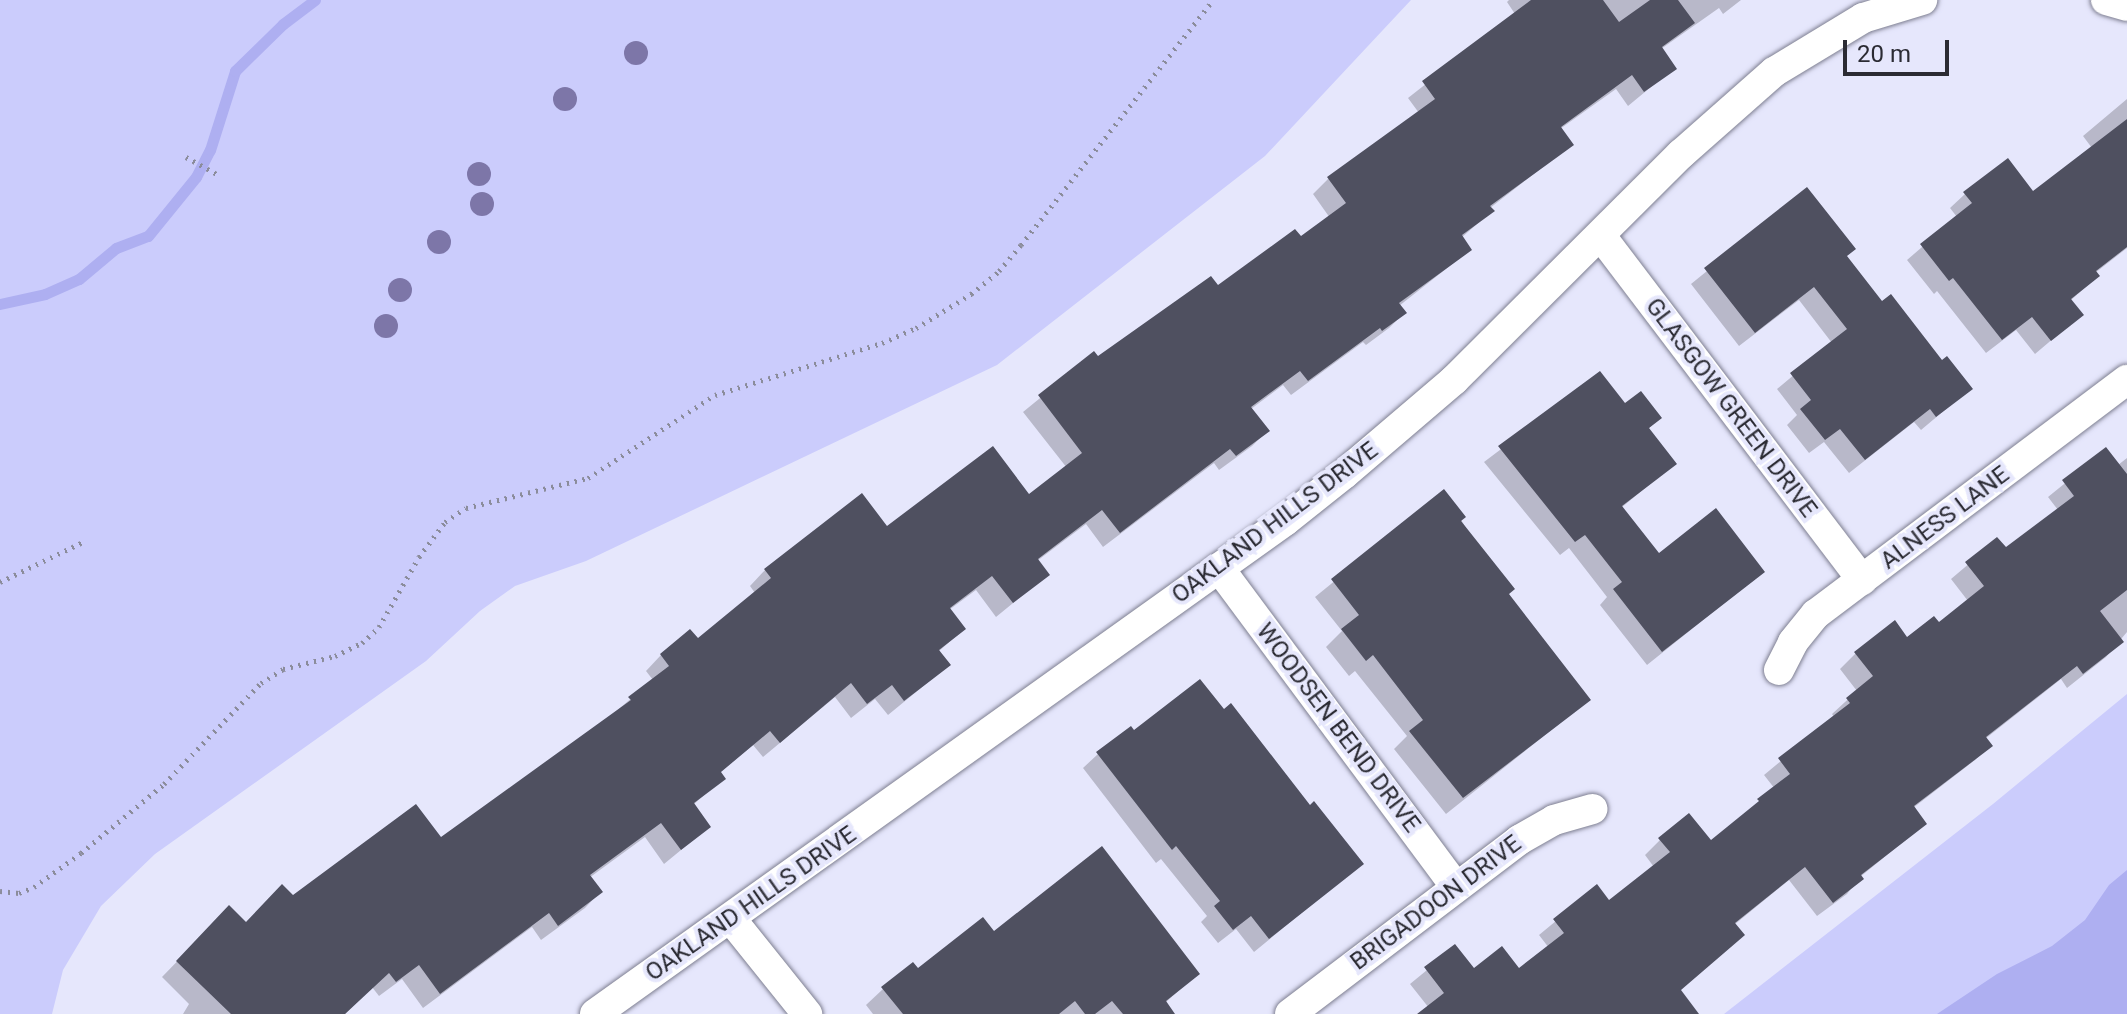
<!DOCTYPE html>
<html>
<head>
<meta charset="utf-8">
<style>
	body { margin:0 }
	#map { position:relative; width:2127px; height:1014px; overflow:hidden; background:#e6e7fc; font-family:Roboto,sans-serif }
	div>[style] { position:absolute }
	.green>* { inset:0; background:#cbccfc }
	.water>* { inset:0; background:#aeaff1 }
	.shadow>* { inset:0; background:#0003 }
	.stream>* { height:11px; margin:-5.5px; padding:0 5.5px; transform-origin:5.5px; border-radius:5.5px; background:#aeaff1 }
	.building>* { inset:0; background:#4f5060 }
	.path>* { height:5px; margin-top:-2.5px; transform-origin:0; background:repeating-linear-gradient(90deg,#8b8c9b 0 2px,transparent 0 8px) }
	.roads { filter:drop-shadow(0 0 2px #7e7f91) drop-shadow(0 0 2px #7e7f91) }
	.minor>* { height:30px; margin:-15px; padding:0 15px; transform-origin:15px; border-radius:15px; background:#fff }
	.trees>* { width:24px; height:24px; margin:-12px; border-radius:50%; background:#7d76a8 }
	span { translate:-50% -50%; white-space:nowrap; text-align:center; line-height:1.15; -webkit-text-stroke:8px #e6e7fc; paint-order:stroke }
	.street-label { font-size:24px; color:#2b2b33 }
	.scale { position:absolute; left:1843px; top:40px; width:106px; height:36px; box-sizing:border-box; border:4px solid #2b2b33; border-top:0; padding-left:10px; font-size:24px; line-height:28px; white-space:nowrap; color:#2b2b33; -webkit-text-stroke:6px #e6e7fc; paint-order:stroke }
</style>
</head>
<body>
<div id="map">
	<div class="green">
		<i style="clip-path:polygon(0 0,1411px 0,1265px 156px,997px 365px,586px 561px,515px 586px,480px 611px,426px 661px,155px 854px,101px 906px,63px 970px,52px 1014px,0 1014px)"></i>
		<i style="clip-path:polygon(2127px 694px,2127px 1014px,1724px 1014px,1993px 804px)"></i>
	</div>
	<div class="water">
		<i style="clip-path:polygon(2127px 870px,2127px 1014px,1937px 1014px,1997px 974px,2052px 946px,2085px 920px,2109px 885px)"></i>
	</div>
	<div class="shadow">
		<i style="clip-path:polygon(1509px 0,1741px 0,1723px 14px,1719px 8px,1661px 49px,1674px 68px,1628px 106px,1616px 89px,1560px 129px,1571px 145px,1490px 208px,1492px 211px,1461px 238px,1470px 250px,1399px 306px,1404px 313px,1389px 328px,1366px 345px,1363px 342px,1291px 395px,1283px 385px,1251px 409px,1267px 431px,1252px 446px,1219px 470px,1214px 463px,1103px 547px,1086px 524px,1037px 561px,1047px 575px,996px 617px,976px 590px,949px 610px,964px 629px,938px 652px,949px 665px,888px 715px,875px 699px,851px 718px,835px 697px,763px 757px,753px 745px,719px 773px,723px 778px,693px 805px,709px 827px,664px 864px,645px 837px,589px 878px,600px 892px,585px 908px,541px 940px,532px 927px,423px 1008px,402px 979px,379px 996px,372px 987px,345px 1014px,183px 1014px,189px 1004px,162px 977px,229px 908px,246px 924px,293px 897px,440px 840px,614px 713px,653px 680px,646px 671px,661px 655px,697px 641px,755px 593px,750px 586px,765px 570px,887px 528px,1029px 497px,1067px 468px,1023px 412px,1094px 354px,1098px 359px,1301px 239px,1330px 218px,1313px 194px,1328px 179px,1419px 113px,1408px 98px,1515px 14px,1507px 2px)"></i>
		<i style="clip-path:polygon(2127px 99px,2127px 248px,2095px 273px,2098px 276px,2070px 301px,2081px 315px,2035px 354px,2016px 330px,1986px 353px,1937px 291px,1934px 294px,1907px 260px,1957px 217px,1950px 208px,1965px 194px,2033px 193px,2092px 148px,2083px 136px)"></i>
		<i style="clip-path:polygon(1807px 190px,1845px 257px,1882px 304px,1971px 388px,1921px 430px,1914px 422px,1849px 473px,1824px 442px,1809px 453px,1787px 425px,1797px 415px,1777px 389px,1832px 343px,1799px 300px,1739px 346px,1691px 284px)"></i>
		<i style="clip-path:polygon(1600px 374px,1624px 406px,1659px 418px,1648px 429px,1674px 464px,1621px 508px,1658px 556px,1763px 572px,1647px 665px,1600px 605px,1607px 597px,1569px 548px,1560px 555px,1484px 462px)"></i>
		<i style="clip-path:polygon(2106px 450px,2118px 465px,2127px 458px,2127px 632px,2106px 657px,2067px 688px,2061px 679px,1985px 739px,1990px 745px,1975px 760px,1913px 808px,1925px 824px,1860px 877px,1847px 894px,1817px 916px,1789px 880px,1734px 925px,1679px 991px,1683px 1014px,1420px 1014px,1429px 1008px,1410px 984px,1455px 947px,1474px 971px,1519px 971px,1549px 948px,1539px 935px,1597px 887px,1608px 903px,1654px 867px,1645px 855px,1660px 840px,1711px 843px,1775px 789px,1764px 775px,1834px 717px,1832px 714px,1857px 691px,1840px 669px,1855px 654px,1895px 623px,1907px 639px,1939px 625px,1968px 601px,1951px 579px,1997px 540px,2005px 550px,2058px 510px,2048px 497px)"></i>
		<i style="clip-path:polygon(1444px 492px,1507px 595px,1589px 700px,1446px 814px,1394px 749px,1407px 736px,1355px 671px,1349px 676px,1326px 647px,1342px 631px,1315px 597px)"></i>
		<i style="clip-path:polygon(1134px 733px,1309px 808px,1361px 864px,1254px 952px,1236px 929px,1218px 943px,1201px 922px,1207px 916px,1161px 859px,1156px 863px,1083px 768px,1098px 754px)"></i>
		<i style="clip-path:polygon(994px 934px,1198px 973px,1165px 1003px,1164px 1014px,873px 1014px,866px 1005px,883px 989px)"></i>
	</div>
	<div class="stream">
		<i style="left:0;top:304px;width:46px;rotate:-12.5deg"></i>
		<i style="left:45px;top:294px;width:37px;rotate:-24deg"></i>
		<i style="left:79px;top:279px;width:48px;rotate:-40deg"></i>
		<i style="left:116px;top:248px;width:34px;rotate:-21deg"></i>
		<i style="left:148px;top:236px;width:76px;rotate:-50.9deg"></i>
		<i style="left:196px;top:177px;width:30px;rotate:-63deg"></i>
		<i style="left:210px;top:150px;width:83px;rotate:-72.4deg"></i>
		<i style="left:235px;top:71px;width:67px;rotate:-44.4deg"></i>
		<i style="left:283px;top:24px;width:40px;rotate:-37deg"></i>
	</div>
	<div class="building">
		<i style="clip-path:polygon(1531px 0,1603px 0,1619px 22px,1650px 0,1678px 0,1695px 23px,1662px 47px,1677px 69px,1644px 92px,1632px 75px,1561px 127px,1574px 145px,1490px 206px,1495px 211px,1462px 235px,1472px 250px,1399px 303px,1407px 313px,1382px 331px,1380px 328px,1308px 381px,1300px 371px,1251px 407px,1270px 431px,1236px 456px,1230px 449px,1120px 533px,1102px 510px,1038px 559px,1050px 575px,1013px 603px,992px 576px,950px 608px,966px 629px,939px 650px,951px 665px,904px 701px,892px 685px,867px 704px,851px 683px,780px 743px,770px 731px,721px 772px,726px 779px,694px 803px,711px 827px,681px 850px,661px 823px,590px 875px,603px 892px,558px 926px,549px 913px,440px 994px,419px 965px,396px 982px,389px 973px,345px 1014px,231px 1014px,176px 961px,229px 905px,246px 922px,282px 884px,293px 895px,416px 804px,441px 837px,631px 700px,628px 697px,669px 666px,660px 654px,690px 629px,698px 638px,771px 578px,764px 569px,862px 493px,887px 526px,993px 446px,1029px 494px,1082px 453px,1038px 395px,1094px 351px,1098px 356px,1211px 276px,1218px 285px,1295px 229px,1301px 236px,1346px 203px,1327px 177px,1435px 99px,1422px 81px)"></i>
		<i style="clip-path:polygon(2127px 119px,2127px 247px,2096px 271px,2100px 276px,2071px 299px,2084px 315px,2051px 341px,2032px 317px,2002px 340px,1953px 278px,1949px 281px,1920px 244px,1972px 203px,1963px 192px,2008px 158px,2033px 191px)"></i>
		<i style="clip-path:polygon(1807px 187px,1856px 249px,1847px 256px,1882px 301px,1891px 294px,1942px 360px,1947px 356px,1973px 389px,1936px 417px,1930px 409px,1865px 460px,1840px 429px,1825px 440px,1800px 409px,1811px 400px,1790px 373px,1847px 329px,1814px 287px,1755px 333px,1704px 268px)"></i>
		<i style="clip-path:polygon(1600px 371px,1625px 403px,1641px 391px,1662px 418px,1649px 428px,1677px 464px,1622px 506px,1659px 553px,1716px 508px,1765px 572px,1662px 652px,1613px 589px,1622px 582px,1585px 535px,1575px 542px,1498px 446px)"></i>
		<i style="clip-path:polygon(2106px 447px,2127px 474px,2127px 590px,2100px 611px,2124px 642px,2083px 674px,2077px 666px,1986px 737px,1993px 746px,1914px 806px,1927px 824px,1861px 875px,1864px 879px,1833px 903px,1805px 867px,1735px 923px,1745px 935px,1681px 990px,1699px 1014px,1417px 1014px,1444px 993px,1424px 967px,1455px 944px,1474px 968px,1502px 946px,1519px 968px,1564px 933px,1553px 919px,1597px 884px,1609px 900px,1670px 852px,1658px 838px,1689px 813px,1711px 840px,1759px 801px,1757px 799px,1790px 774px,1778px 758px,1850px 703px,1846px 698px,1873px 676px,1854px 652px,1895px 620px,1907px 637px,1934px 616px,1939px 622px,1984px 586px,1965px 562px,1997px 537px,2006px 547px,2074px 496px,2062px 480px)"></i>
		<i style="clip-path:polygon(1444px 489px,1466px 517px,1461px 521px,1515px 589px,1509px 594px,1591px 700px,1463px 798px,1409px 731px,1423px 720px,1373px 655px,1366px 661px,1341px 629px,1359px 615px,1331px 579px)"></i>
		<i style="clip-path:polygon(1200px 679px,1224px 709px,1231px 703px,1310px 805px,1314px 801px,1364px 864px,1269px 939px,1251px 916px,1233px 930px,1214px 906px,1220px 901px,1176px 846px,1172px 850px,1096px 752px,1131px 726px,1134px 730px)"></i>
		<i style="clip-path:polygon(1102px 846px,1200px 974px,1166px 1001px,1175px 1014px,1123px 1014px,1112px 1001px,1095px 1014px,1085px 1014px,1075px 1001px,1059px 1014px,903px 1014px,881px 987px,913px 962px,918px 968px,983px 917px,994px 931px)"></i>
	</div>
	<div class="path">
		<i style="left:186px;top:157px;width:37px;rotate:29deg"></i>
		<i style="left:0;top:582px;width:92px;rotate:-25.7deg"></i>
		<i style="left:0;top:891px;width:19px;rotate:6deg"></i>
		<i style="left:19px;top:893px;width:16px;rotate:-22deg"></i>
		<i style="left:34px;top:887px;width:58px;rotate:-35.9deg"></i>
		<i style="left:81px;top:853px;width:108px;rotate:-39.7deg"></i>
		<i style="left:164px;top:784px;width:140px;rotate:-46.2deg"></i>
		<i style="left:261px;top:683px;width:26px;rotate:-32deg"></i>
		<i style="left:283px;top:669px;width:54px;rotate:-14deg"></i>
		<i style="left:335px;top:656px;width:30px;rotate:-26deg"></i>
		<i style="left:362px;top:643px;width:23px;rotate:-43deg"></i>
		<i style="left:379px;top:627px;width:81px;rotate:-60.3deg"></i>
		<i style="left:419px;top:557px;width:44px;rotate:-53.4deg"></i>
		<i style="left:445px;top:522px;width:25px;rotate:-34deg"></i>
		<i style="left:466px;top:508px;width:126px;rotate:-13.8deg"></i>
		<i style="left:588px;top:478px;width:152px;rotate:-33.2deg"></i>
		<i style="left:715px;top:395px;width:175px;rotate:-17.3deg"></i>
		<i style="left:882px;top:343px;width:37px;rotate:-24deg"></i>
		<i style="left:916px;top:328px;width:65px;rotate:-31.7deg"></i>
		<i style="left:971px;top:294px;width:36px;rotate:-39deg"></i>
		<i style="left:999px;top:271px;width:34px;rotate:-50deg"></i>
		<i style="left:1021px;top:245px;width:311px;rotate:-51.9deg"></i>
	</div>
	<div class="roads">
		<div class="minor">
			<i style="left:2106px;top:0;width:22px;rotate:16deg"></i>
			<i style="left:1601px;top:236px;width:432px;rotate:52.8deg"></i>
			<i style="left:1219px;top:568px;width:397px;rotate:53.4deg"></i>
			<i style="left:1779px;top:670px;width:31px;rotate:-63deg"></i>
			<i style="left:1793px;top:642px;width:36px;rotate:-51deg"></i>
			<i style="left:1816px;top:614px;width:389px;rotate:-37deg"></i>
			<i style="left:731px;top:919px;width:122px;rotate:51.3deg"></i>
			<i style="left:595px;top:1014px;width:848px;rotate:-35.55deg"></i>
			<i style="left:1285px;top:521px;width:75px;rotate:-38.5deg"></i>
			<i style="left:1344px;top:474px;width:145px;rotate:-40.5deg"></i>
			<i style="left:1454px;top:380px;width:320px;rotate:-44.9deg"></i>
			<i style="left:1681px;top:154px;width:124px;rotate:-41.4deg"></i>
			<i style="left:1774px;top:72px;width:104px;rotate:-31.2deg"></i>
			<i style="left:1863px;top:18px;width:62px;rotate:-17deg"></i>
			<i style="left:1290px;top:1014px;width:288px;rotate:-37.2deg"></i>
			<i style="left:1519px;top:840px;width:40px;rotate:-29.7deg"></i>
			<i style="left:1554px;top:820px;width:40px;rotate:-16deg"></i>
		</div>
	</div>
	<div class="trees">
		<i style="left:636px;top:53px"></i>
		<i style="left:565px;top:99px"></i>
		<i style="left:479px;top:174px"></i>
		<i style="left:482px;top:204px"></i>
		<i style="left:439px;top:242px"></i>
		<i style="left:400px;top:290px"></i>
		<i style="left:386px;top:326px"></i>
	</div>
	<div class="street-label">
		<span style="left:1731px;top:408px;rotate:53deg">GLASGOW GREEN DRIVE</span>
		<span style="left:1945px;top:518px;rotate:-37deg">ALNESS LANE</span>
		<span style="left:1275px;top:523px;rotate:-37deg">OAKLAND HILLS DRIVE</span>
		<span style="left:1338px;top:728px;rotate:53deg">WOODSEN BEND DRIVE</span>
		<span style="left:1436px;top:903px;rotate:-37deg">BRIGADOON DRIVE</span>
		<span style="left:751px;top:904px;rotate:-35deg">OAKLAND HILLS DRIVE</span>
	</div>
	<div class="scale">20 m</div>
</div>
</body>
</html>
